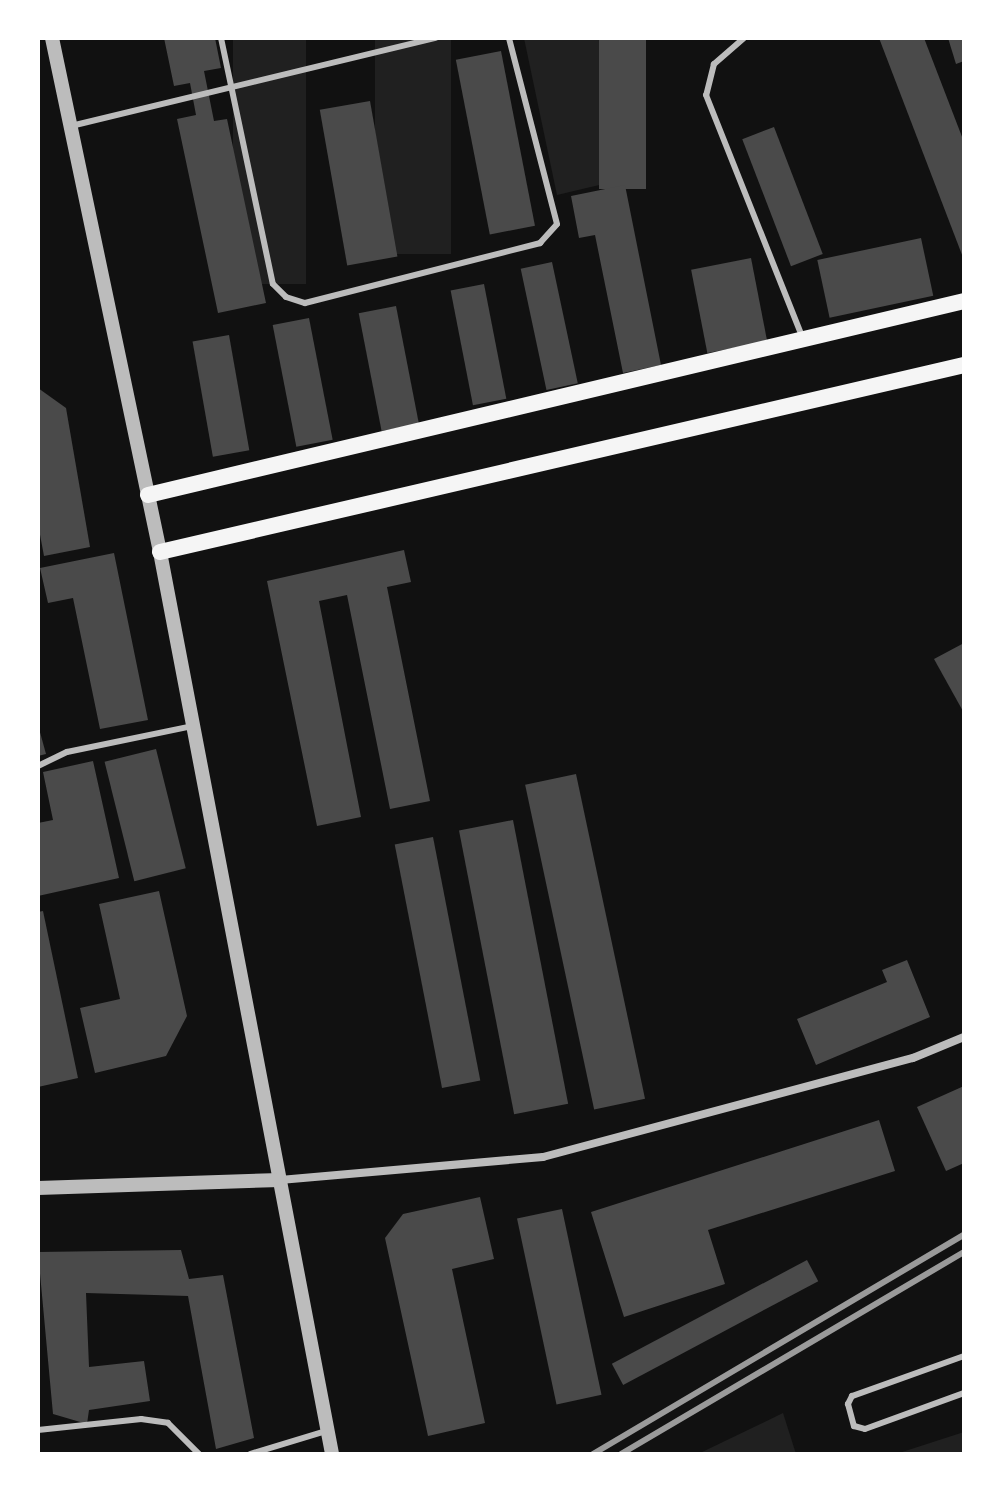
<!DOCTYPE html>
<html>
<head>
<meta charset="utf-8">
<style>
	body { margin:0 }
	#map { position:relative; width:1002px; height:1492px; overflow:hidden; background:#111; font-family:"Noto Serif",serif }
	div>[style] { position:absolute }
	.green>* { inset:0; background:#202020; transform-origin:0 0 }
	.building>* { inset:0; background:#4a4a4a; transform-origin:0 0 }
	.service>* { height:6px; margin:-3px; padding:0 3px; transform-origin:3px; border-radius:3px; background:#bcbcbc }
	.minor>* { height:8px; margin:-4px; padding:0 4px; transform-origin:4px; border-radius:4px; background:#bcbcbc }
	.tertiary>* { height:14px; margin:-7px; padding:0 7px; transform-origin:7px; border-radius:7px; background:#bcbcbc }
	.secondary>* { height:16px; margin:-8px; padding:0 8px; transform-origin:8px; border-radius:8px; background:#f5f5f5 }
	.rail>* { height:6px; margin:-3px; padding:0 3px; transform-origin:3px; border-radius:3px; background:#9a9a9a }
	span { translate:-50% -50%; white-space:nowrap; text-align:center; line-height:1.15; -webkit-text-stroke:6px #fff; paint-order:stroke }
	.frame { position:absolute; inset:0; border:40px solid #fff; pointer-events:none }
</style>
</head>
<body>
<div id="map">
	<div class="green">
		<i style="left:233px;top:38px;width:73px;height:246px"></i>
		<i style="left:375px;top:38px;width:76px;height:216px"></i>
		<i style="clip-path:polygon(524px 38px,599px 38px,633px 177px,557px 195px)"></i>
		<i style="clip-path:polygon(783px 1413px,796px 1454px,698px 1454px)"></i>
		<i style="clip-path:polygon(964px 1432px,964px 1454px,896px 1454px)"></i>
	</div>
	<div class="building">
		<i style="clip-path:polygon(164px 38px,215px 38px,221px 68px,204px 71px,214px 121px,227px 119px,266px 303px,218px 313px,177px 119px,196px 115px,190px 83px,174px 86px)"></i>
		<i style="left:599px;top:38px;width:47px;height:151px"></i>
		<i style="clip-path:polygon(879px 38px,924px 38px,964px 142px,964px 260px)"></i>
		<i style="clip-path:polygon(948px 38px,964px 38px,964px 61px,956px 64px)"></i>
		<i style="left:501px;top:51px;width:178px;height:46px;rotate:79deg"></i>
		<i style="left:370px;top:101px;width:158px;height:51px;rotate:80deg"></i>
		<i style="left:774px;top:127px;width:136px;height:34px;rotate:69deg"></i>
		<i style="clip-path:polygon(625px 185px,661px 365px,623px 373px,595px 235px,579px 238px,571px 196px)"></i>
		<i style="left:921px;top:238px;width:59px;height:106px;rotate:78deg"></i>
		<i style="left:751px;top:258px;width:85px;height:61px;rotate:79deg"></i>
		<i style="left:552px;top:262px;width:124px;height:32px;rotate:78deg"></i>
		<i style="left:484px;top:284px;width:117px;height:34px;rotate:79deg"></i>
		<i style="left:396px;top:306px;width:120px;height:38px;rotate:79deg"></i>
		<i style="left:309px;top:318px;width:124px;height:37px;rotate:79deg"></i>
		<i style="left:229px;top:335px;width:117px;height:37px;rotate:80deg"></i>
		<i style="clip-path:polygon(38px 388px,66px 408px,90px 547px,44px 556px,38px 524px)"></i>
		<i style="clip-path:polygon(404px 550px,411px 582px,387px 587px,430px 801px,390px 809px,347px 595px,319px 601px,361px 817px,317px 826px,267px 581px)"></i>
		<i style="clip-path:polygon(114px 553px,148px 720px,100px 729px,73px 598px,48px 603px,40px 568px)"></i>
		<i style="clip-path:polygon(964px 643px,964px 713px,934px 659px)"></i>
		<i style="clip-path:polygon(38px 725px,46px 754px,38px 756px)"></i>
		<i style="left:156px;top:749px;width:123px;height:53px;rotate:76deg"></i>
		<i style="clip-path:polygon(93px 761px,119px 878px,38px 896px,38px 823px,53px 820px,43px 772px)"></i>
		<i style="left:576px;top:774px;width:332px;height:52px;rotate:78deg"></i>
		<i style="left:513px;top:820px;width:289px;height:55px;rotate:79deg"></i>
		<i style="left:433px;top:837px;width:248px;height:39px;rotate:79deg"></i>
		<i style="clip-path:polygon(159px 891px,187px 1016px,166px 1056px,95px 1073px,80px 1008px,120px 999px,99px 904px)"></i>
		<i style="clip-path:polygon(43px 911px,78px 1078px,38px 1087px,38px 912px)"></i>
		<i style="clip-path:polygon(907px 960px,930px 1017px,816px 1065px,797px 1019px,887px 982px,882px 970px)"></i>
		<i style="clip-path:polygon(964px 1086px,964px 1163px,946px 1171px,917px 1107px)"></i>
		<i style="clip-path:polygon(879px 1120px,895px 1171px,708px 1230px,725px 1284px,624px 1317px,591px 1212px)"></i>
		<i style="clip-path:polygon(480px 1197px,494px 1259px,452px 1269px,485px 1423px,428px 1436px,385px 1238px,403px 1214px)"></i>
		<i style="left:562px;top:1209px;width:190px;height:46px;rotate:78deg"></i>
		<i style="clip-path:polygon(181px 1250px,189px 1279px,223px 1275px,254px 1438px,216px 1449px,188px 1296px,86px 1293px,89px 1367px,144px 1361px,150px 1401px,89px 1410px,87px 1424px,53px 1414px,38px 1252px)"></i>
		<i style="left:807px;top:1260px;width:24px;height:221px;rotate:62deg"></i>
	</div>
	<div class="service">
		<i style="left:221px;top:38px;width:251px;rotate:78.1deg"></i>
		<i style="left:273px;top:284px;width:18px;rotate:45deg"></i>
		<i style="left:286px;top:297px;width:20px;rotate:18deg"></i>
		<i style="left:305px;top:303px;width:243px;rotate:-14.3deg"></i>
		<i style="left:540px;top:243px;width:25px;rotate:-48deg"></i>
		<i style="left:557px;top:224px;width:192px;rotate:-104.5deg"></i>
		<i style="left:744px;top:38px;width:40px;rotate:139deg"></i>
		<i style="left:714px;top:64px;width:32px;rotate:104deg"></i>
		<i style="left:706px;top:95px;width:263px;rotate:68.3deg"></i>
		<i style="left:71px;top:126px;width:375px;rotate:-13.6deg"></i>
		<i style="left:38px;top:766px;width:32px;rotate:-26deg"></i>
		<i style="left:67px;top:752px;width:129px;rotate:-11.7deg"></i>
		<i style="left:964px;top:1356px;width:119px;rotate:160.3deg"></i>
		<i style="left:852px;top:1396px;width:9px;rotate:117deg"></i>
		<i style="left:848px;top:1404px;width:23px;rotate:75deg"></i>
		<i style="left:854px;top:1426px;width:11px;rotate:15deg"></i>
		<i style="left:865px;top:1429px;width:105px;rotate:-20deg"></i>
		<i style="left:38px;top:1430px;width:104px;rotate:-6.1deg"></i>
		<i style="left:141px;top:1419px;width:27px;rotate:8deg"></i>
		<i style="left:168px;top:1423px;width:44px;rotate:45deg"></i>
		<i style="left:250px;top:1454px;width:79px;rotate:-16.8deg"></i>
	</div>
	<div class="minor">
		<i style="left:280px;top:1180px;width:264px;rotate:-5deg"></i>
		<i style="left:543px;top:1157px;width:383px;rotate:-15deg"></i>
		<i style="left:913px;top:1058px;width:55px;rotate:-22.4deg"></i>
	</div>
	<div class="tertiary">
		<i style="left:52px;top:38px;width:525px;rotate:78.13deg"></i>
		<i style="left:160px;top:552px;width:918px;rotate:79.2deg"></i>
		<i style="left:38px;top:1188px;width:242px;rotate:-1.9deg"></i>
	</div>
	<div class="secondary">
		<i style="left:148px;top:495px;width:839px;rotate:-13.37deg"></i>
		<i style="left:160px;top:552px;width:825px;rotate:-13.09deg"></i>
	</div>
	<div class="rail">
		<i style="left:593px;top:1454px;width:431px;rotate:-30.6deg"></i>
		<i style="left:621px;top:1454px;width:398px;rotate:-30.5deg"></i>
	</div>
	<div class="frame"></div>
</div>
</body>
</html>
